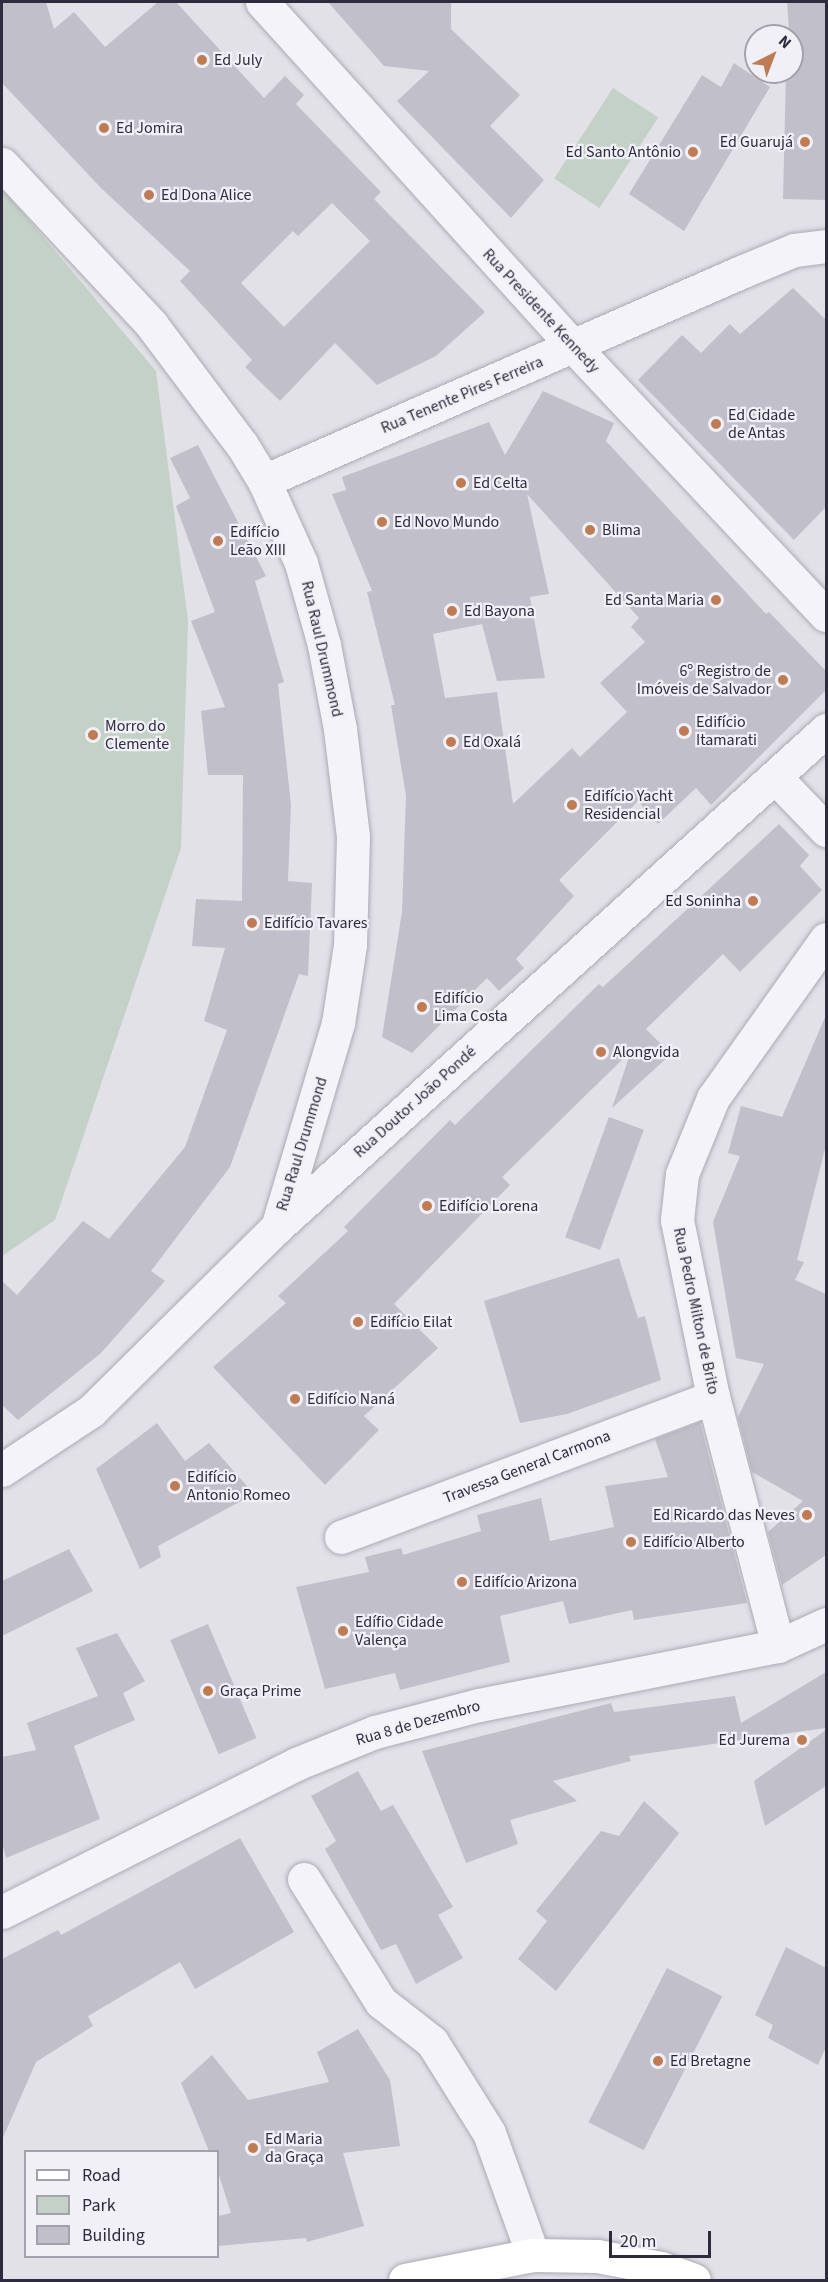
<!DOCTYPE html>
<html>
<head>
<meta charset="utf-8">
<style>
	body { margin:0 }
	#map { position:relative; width:828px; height:2282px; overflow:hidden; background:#e2e1e8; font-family:"Source Sans 3",sans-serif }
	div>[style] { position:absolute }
	.green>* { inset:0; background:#c3d1c7; transform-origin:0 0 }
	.building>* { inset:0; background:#c1bfca; transform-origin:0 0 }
	.roads { filter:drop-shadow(0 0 2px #acaab5) drop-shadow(0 0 2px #acaab5) }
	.minor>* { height:33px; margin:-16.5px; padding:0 16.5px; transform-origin:16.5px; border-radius:16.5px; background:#f4f3f7 }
	.major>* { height:33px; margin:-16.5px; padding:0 16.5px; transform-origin:16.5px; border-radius:16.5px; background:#fff }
	.dots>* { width:16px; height:16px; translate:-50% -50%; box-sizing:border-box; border:3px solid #f1f0f6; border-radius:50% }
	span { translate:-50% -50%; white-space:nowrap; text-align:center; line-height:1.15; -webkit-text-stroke:4.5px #f1f0f6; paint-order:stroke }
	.poi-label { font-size:16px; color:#2e2b3e }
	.left { translate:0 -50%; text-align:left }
	.right { translate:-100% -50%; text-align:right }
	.street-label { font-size:16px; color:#2e2b3e }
	.frame { position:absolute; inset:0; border:3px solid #2e2b3e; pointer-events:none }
	.legend { position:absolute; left:24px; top:2150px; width:195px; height:108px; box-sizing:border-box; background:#f1f0f6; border:2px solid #a3a1ac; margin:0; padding:8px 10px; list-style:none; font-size:18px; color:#2e2b3e }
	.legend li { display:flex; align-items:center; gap:12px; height:30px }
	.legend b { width:30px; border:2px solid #a3a1ac }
	.north { position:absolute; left:744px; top:24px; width:60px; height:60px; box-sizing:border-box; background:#f1f0f6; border:2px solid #a3a1ac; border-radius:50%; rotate:42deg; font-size:16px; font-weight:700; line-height:24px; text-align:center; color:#2e2b3e }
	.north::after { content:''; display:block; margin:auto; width:21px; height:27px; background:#bf7c54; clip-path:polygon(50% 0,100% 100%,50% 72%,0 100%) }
	.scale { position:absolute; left:609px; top:2231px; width:102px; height:27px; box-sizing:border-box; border:3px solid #2e2b3e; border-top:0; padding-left:8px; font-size:18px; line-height:21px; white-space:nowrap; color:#2e2b3e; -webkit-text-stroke:4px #f1f0f6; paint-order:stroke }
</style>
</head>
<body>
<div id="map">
	<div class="green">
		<i style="left:613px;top:88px;width:54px;height:108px;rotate:33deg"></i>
		<i style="clip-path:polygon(2px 188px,156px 371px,188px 621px,181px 848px,55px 1220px,2px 1256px)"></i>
	</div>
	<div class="building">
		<i style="clip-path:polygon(evenodd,2px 2px,46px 2px,54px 29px,74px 12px,105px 47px,158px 2px,176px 2px,264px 98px,285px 76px,304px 95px,296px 104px,381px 192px,374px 199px,485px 312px,436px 356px,377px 385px,335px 343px,280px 401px,245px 367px,252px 360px,180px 281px,190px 271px,101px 188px,2px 83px,2px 2px,332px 203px,370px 241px,284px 327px,241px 283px,293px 231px,298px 236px,332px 203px)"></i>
		<i style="clip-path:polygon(328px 2px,451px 2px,451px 29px,520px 95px,490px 126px,544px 180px,511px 218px,397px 101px,429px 71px,384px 66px)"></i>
		<i style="clip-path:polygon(787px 2px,826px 2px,826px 200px,783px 199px,786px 72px,792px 72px)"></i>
		<i style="clip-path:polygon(734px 63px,770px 87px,684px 231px,629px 194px,702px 75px,721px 87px)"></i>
		<i style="clip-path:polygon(793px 288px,826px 320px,826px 507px,794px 540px,638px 380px,682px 335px,701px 353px,730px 324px,740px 334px)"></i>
		<i style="clip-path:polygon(evenodd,543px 391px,614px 423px,606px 441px,766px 614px,769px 612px,826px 671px,826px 690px,711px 805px,696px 788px,658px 824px,638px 801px,559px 880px,574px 896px,516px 959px,524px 968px,499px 991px,487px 978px,412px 1053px,382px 1037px,402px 912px,406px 796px,391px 705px,395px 705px,367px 592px,372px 591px,332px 494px,346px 490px,342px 477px,489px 422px,505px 455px,543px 391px,527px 494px,639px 618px,631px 627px,645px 642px,600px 683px,627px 712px,580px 757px,572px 748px,513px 804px,497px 692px,445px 698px,433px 634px,482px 624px,497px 681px,545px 678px,530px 597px,549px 594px,527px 494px)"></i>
		<i style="clip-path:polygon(198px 445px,266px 576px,255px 581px,284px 682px,278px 684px,291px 805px,288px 881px,312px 883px,308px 976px,299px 974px,230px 1167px,151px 1271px,165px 1281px,101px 1353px,18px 1420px,2px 1405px,2px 1281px,17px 1295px,83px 1221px,109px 1239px,185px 1147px,227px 1030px,204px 1021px,225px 948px,192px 946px,196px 899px,242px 901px,243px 775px,208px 775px,201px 711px,225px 707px,191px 621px,215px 612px,176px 506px,190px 498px,170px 458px)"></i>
		<i style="clip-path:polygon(779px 824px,809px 855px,800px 866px,822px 890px,740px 972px,723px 954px,646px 1029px,671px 1054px,612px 1108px,631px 1051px,502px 1177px,510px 1185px,394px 1304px,438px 1348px,364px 1416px,379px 1430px,325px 1485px,213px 1367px,286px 1303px,278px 1296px,348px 1231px,344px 1227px,450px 1120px,455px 1125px,599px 984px,603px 987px)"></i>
		<i style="clip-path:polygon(826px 1015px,826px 1145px,797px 1260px,804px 1262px,795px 1280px,826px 1294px,826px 1555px,782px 1585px,768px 1532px,803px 1501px,752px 1472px,738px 1417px,764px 1364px,736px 1358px,713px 1222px,740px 1156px,728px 1153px,741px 1106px,782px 1117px)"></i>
		<i style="left:609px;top:1117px;width:37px;height:128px;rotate:20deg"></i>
		<i style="clip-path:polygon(619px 1258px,638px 1318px,645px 1316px,661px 1380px,567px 1414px,520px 1423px,484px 1301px)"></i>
		<i style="clip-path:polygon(700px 1422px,747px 1603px,634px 1620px,632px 1610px,569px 1624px,563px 1601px,500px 1616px,510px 1662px,400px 1690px,395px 1673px,325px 1689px,296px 1587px,369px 1572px,365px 1557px,401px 1548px,403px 1555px,481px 1531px,477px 1515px,541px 1498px,550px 1541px,614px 1527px,605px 1486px,668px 1477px,655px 1439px)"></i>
		<i style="clip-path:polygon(157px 1423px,185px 1461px,209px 1443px,254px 1494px,158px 1546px,161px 1557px,140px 1569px,96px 1469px)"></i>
		<i style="clip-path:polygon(69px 1549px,93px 1591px,2px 1636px,2px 1581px)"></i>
		<i style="left:208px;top:1624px;width:124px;height:41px;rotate:67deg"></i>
		<i style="clip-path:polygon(117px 1633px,145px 1681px,123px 1693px,135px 1720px,74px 1746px,100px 1819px,6px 1858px,2px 1842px,2px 1757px,36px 1750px,27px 1723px,98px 1696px,76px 1648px)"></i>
		<i style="clip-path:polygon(826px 1672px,826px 1728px,629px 1756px,631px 1761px,553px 1781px,577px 1801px,510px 1820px,518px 1844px,466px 1863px,422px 1751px,611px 1703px,614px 1712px,735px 1696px,741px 1723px)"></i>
		<i style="clip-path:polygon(826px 1730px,826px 1786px,765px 1826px,754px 1781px)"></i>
		<i style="clip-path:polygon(358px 1771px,381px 1811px,393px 1805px,453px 1907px,438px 1915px,463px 1958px,416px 1984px,396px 1944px,381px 1950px,325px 1849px,336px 1841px,311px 1796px)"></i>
		<i style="clip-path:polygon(644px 1801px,679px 1833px,556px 1991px,518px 1959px,547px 1921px,536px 1911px,601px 1831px,619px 1836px)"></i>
		<i style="clip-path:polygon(240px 1838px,294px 1932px,195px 1989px,180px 1962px,88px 2016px,93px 2026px,36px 2062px,2px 2140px,2px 1959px,58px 1930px,61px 1935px)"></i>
		<i style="clip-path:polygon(786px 1947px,826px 1968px,826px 2047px,818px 2065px,768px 2038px,773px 2025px,755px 2015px)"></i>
		<i style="left:667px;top:1968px;width:62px;height:173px;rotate:27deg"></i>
		<i style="clip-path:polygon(358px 2029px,390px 2080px,400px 2146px,343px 2153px,364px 2226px,307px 2242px,306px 2238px,218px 2246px,218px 2216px,231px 2213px,218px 2172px,218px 2151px,209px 2151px,181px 2083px,212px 2055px,248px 2100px,329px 2082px,317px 2052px)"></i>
	</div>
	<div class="roads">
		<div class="minor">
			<i style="left:262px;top:2px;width:464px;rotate:47.9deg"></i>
			<i style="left:573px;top:346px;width:369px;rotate:46.8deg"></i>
			<i style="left:2px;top:164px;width:219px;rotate:47deg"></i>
			<i style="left:151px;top:324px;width:151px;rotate:53.1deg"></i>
			<i style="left:242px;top:445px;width:42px;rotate:58.6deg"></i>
			<i style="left:264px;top:481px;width:90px;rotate:65.7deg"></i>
			<i style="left:301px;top:563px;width:85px;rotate:74.3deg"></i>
			<i style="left:324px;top:645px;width:86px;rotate:79.2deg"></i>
			<i style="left:340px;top:729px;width:109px;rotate:83.1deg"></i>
			<i style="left:353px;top:837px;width:108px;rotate:91.6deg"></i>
			<i style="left:350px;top:945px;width:79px;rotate:98.7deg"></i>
			<i style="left:338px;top:1023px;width:213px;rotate:106.6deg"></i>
			<i style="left:264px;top:481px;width:521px;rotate:-23.66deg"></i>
			<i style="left:741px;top:272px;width:57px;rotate:-22.5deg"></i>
			<i style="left:794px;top:250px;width:32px;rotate:-7deg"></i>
			<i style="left:775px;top:777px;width:74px;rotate:46.1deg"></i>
			<i style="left:2px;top:1470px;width:107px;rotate:-33.5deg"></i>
			<i style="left:91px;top:1411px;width:262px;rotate:-44.7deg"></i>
			<i style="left:277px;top:1227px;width:741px;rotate:-42.15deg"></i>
			<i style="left:341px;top:1537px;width:397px;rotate:-20.6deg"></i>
			<i style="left:778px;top:1646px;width:257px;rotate:-104.6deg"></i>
			<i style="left:713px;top:1397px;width:181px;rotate:-101.5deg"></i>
			<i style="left:677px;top:1220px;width:46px;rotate:-83.8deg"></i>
			<i style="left:682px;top:1174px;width:82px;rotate:-67.8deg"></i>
			<i style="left:713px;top:1098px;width:195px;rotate:-54.6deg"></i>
			<i style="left:304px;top:1879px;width:145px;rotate:58deg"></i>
			<i style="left:381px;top:2002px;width:65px;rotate:38.1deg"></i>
			<i style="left:432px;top:2042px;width:107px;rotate:57.9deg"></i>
			<i style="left:489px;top:2133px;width:130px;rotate:70.2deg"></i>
			<i style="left:2px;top:1912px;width:329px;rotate:-26.7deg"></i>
			<i style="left:296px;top:1764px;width:85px;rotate:-22.1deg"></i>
			<i style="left:375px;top:1732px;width:107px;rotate:-14.6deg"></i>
			<i style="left:479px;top:1705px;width:305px;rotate:-11.2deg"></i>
			<i style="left:778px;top:1646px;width:53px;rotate:-24.6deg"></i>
		</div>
		<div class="major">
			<i style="left:405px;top:2280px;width:130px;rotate:-11.1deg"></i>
			<i style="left:533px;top:2255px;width:64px;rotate:0.9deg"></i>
			<i style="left:597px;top:2256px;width:65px;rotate:10.6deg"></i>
			<i style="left:661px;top:2268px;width:35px;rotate:20deg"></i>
		</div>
	</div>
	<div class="dots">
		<i style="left:202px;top:60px;background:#bf7c54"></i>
		<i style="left:104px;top:128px;background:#bf7c54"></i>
		<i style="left:805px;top:142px;background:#bf7c54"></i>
		<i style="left:693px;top:152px;background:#bf7c54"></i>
		<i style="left:149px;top:195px;background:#bf7c54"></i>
		<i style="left:716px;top:424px;background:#bf7c54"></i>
		<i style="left:461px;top:483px;background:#bf7c54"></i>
		<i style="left:382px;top:522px;background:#bf7c54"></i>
		<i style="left:590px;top:530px;background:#bf7c54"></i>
		<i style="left:218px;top:541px;background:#bf7c54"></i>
		<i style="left:716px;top:600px;background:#bf7c54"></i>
		<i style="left:452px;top:611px;background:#bf7c54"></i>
		<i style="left:783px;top:680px;background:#bf7c54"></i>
		<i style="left:684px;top:731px;background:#bf7c54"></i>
		<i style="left:93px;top:735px;background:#bf7c54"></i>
		<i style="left:451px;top:742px;background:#bf7c54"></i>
		<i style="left:572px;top:805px;background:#bf7c54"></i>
		<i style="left:753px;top:901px;background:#bf7c54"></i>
		<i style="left:252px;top:923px;background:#bf7c54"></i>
		<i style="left:422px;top:1007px;background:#bf7c54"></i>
		<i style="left:601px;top:1052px;background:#bf7c54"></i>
		<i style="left:427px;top:1206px;background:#bf7c54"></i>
		<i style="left:358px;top:1322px;background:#bf7c54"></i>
		<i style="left:295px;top:1399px;background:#bf7c54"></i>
		<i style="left:175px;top:1486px;background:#bf7c54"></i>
		<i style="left:807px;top:1515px;background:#bf7c54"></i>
		<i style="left:631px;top:1542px;background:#bf7c54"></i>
		<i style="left:462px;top:1582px;background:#bf7c54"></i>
		<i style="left:343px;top:1631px;background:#bf7c54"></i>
		<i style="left:208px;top:1691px;background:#bf7c54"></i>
		<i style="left:802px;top:1740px;background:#bf7c54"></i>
		<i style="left:658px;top:2061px;background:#bf7c54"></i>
		<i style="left:253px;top:2148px;background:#bf7c54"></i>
	</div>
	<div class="poi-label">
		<span class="left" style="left:214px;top:60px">Ed July</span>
		<span class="left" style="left:116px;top:128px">Ed Jomira</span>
		<span class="right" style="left:793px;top:142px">Ed Guarujá</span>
		<span class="right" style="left:681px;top:152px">Ed Santo Antônio</span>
		<span class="left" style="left:161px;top:195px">Ed Dona Alice</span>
		<span class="left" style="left:728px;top:424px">Ed Cidade<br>de Antas</span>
		<span class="left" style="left:473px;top:483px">Ed Celta</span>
		<span class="left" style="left:394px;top:522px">Ed Novo Mundo</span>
		<span class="left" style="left:602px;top:530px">Blima</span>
		<span class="left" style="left:230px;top:541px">Edifício<br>Leão XIII</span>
		<span class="right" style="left:704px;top:600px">Ed Santa Maria</span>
		<span class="left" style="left:464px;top:611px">Ed Bayona</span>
		<span class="right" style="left:771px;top:680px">6º Registro de<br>Imóveis de Salvador</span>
		<span class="left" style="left:696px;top:731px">Edifício<br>Itamarati</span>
		<span class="left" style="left:105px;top:735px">Morro do<br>Clemente</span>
		<span class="left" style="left:463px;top:742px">Ed Oxalá</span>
		<span class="left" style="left:584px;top:805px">Edifício Yacht<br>Residencial</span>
		<span class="right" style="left:741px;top:901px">Ed Soninha</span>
		<span class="left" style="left:264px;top:923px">Edifício Tavares</span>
		<span class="left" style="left:434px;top:1007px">Edifício<br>Lima Costa</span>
		<span class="left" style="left:613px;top:1052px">Alongvida</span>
		<span class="left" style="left:439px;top:1206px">Edifício Lorena</span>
		<span class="left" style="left:370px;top:1322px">Edifício Eilat</span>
		<span class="left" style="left:307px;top:1399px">Edifício Naná</span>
		<span class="left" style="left:187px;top:1486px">Edifício<br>Antonio Romeo</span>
		<span class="right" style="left:795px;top:1515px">Ed Ricardo das Neves</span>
		<span class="left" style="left:643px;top:1542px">Edifício Alberto</span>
		<span class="left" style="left:474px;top:1582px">Edifício Arizona</span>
		<span class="left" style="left:355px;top:1631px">Edífio Cidade<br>Valença</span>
		<span class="left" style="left:220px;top:1691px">Graça Prime</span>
		<span class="right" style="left:790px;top:1740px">Ed Jurema</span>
		<span class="left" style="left:670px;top:2061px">Ed Bretagne</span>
		<span class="left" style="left:265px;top:2148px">Ed Maria<br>da Graça</span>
	</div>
	<div class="street-label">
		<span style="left:541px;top:311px;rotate:47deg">Rua Presidente Kennedy</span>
		<span style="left:462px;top:395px;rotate:-23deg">Rua Tenente Pires Ferreira</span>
		<span style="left:322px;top:649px;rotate:77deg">Rua Raul Drummond</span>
		<span style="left:415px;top:1102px;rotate:-42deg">Rua Doutor João Pondé</span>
		<span style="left:302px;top:1144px;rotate:-73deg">Rua Raul Drummond</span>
		<span style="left:696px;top:1311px;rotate:78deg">Rua Pedro Milton de Brito</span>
		<span style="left:527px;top:1467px;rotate:-21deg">Travessa General Carmona</span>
		<span style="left:418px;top:1723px;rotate:-16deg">Rua 8 de Dezembro</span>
	</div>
	<div class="frame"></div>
	<ul class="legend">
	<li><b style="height:8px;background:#fff"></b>Road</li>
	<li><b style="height:16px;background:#c3d1c7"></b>Park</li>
	<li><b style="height:16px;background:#c1bfca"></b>Building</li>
	</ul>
	<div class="north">N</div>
	<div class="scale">20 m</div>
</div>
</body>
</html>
